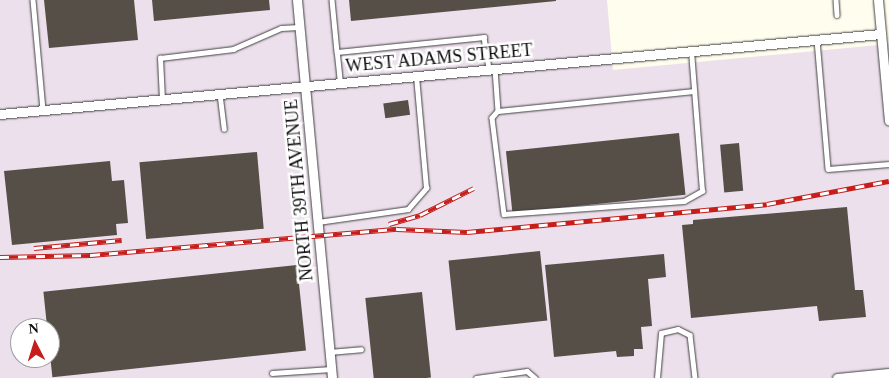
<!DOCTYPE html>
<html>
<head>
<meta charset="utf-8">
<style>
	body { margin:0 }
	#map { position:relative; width:889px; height:378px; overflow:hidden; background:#fffded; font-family:Georgia,serif }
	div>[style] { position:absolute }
	.industrial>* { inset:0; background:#ece0ec }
	.building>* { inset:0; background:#564f48; transform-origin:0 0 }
	.roads { filter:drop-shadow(0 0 1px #404040) drop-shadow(0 0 1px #404040) }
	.lane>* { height:4.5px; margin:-2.25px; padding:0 2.25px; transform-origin:2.25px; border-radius:2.25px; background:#fff }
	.street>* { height:9px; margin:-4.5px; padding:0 4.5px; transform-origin:4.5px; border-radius:4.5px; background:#fff }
	.rail>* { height:5px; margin-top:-2.5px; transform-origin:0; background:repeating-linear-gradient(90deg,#fff 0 9px,#c61f1b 0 18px); box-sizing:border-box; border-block:1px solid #c61f1b }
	span { translate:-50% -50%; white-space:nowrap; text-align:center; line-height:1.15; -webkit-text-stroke:5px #fff; paint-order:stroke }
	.street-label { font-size:18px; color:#0d0d0d }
	.north { position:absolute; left:10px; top:318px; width:50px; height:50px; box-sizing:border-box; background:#fff; border:1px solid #9e9e9e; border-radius:50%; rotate:355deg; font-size:14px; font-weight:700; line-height:20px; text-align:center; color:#0d0d0d }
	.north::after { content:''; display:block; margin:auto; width:18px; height:22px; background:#c61f1b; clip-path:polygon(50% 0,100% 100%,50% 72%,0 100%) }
</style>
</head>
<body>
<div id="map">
	<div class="industrial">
		<i style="clip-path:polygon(evenodd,0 0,607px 0,613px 70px,889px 44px,889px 378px,0 378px,0 0,20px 328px,50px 328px,50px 358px,20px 358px,20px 328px)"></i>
	</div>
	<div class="building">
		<i style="clip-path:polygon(44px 0,134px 0,138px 40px,49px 48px)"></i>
		<i style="clip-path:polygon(152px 0,269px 0,270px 10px,154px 21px)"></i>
		<i style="clip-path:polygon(349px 0,556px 0,556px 1px,351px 21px)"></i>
		<i style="left:408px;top:100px;width:15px;height:25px;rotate:82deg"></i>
		<i style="left:679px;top:133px;width:62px;height:174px;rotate:84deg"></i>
		<i style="left:739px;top:143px;width:48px;height:19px;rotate:85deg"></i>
		<i style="left:257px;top:152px;width:77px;height:118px;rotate:85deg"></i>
		<i style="clip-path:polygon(110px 161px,112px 181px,124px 180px,128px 223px,116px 224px,117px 235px,12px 245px,4px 171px)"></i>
		<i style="clip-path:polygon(847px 207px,855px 290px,863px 290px,866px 317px,819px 321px,817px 306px,691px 318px,682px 225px,693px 224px,693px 220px)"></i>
		<i style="left:540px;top:251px;width:70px;height:92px;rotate:84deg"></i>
		<i style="clip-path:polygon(664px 254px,666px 277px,648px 279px,652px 326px,641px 327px,643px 349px,634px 349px,634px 356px,617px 357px,616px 351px,554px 357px,545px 265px)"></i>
		<i style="left:297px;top:265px;width:86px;height:255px;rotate:84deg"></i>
		<i style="left:422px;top:292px;width:86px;height:57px;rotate:84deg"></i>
	</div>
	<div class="roads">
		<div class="lane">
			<i style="left:33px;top:0;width:110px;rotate:84.8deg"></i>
			<i style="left:332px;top:0;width:52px;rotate:84.5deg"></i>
			<i style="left:836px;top:0;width:15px;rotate:86deg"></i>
			<i style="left:817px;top:40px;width:129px;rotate:85.1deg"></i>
			<i style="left:828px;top:169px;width:61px;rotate:-4.7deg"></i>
			<i style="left:495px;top:69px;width:42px;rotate:85.9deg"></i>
			<i style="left:498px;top:111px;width:9px;rotate:131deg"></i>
			<i style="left:492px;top:118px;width:97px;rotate:82.9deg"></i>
			<i style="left:504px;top:214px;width:180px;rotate:-4.1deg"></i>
			<i style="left:684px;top:201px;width:21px;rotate:-29deg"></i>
			<i style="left:702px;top:191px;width:140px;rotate:-94.5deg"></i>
			<i style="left:340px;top:83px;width:31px;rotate:-96deg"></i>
			<i style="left:337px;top:52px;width:148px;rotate:-5.8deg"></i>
			<i style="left:484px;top:37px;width:33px;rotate:81deg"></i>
			<i style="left:220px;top:94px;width:35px;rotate:83deg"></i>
			<i style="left:162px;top:100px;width:42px;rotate:-92.7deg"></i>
			<i style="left:160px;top:58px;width:74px;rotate:-7deg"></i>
			<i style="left:233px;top:49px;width:52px;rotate:-23.6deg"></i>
			<i style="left:281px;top:28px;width:18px;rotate:-3deg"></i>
			<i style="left:498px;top:111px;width:197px;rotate:-5.8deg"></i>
			<i style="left:318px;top:222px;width:91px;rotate:-8.2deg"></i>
			<i style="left:408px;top:209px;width:28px;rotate:-49deg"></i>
			<i style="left:426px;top:188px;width:112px;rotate:-95.1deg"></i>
			<i style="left:329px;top:352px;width:32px;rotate:-5deg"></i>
			<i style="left:272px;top:373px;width:59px;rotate:-3.9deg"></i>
			<i style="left:476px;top:378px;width:51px;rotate:-7.8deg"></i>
			<i style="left:527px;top:371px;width:11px;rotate:41deg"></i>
			<i style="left:657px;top:378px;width:45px;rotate:-84.9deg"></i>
			<i style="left:661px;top:333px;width:17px;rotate:-13deg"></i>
			<i style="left:678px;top:329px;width:13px;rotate:27deg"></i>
			<i style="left:690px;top:335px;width:43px;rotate:83.4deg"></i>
		</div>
		<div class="street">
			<i style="left:297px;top:0;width:380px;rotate:84.7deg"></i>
			<i style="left:878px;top:0;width:121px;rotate:84.8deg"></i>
			<i style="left:0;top:114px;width:885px;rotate:-5.19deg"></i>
			<i style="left:837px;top:378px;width:52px;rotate:-5.5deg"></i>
		</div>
	</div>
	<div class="rail">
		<i style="left:389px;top:224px;width:32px;rotate:-16deg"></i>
		<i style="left:420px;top:215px;width:60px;rotate:-26.6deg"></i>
		<i style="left:34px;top:248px;width:88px;rotate:-5.2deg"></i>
		<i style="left:0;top:257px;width:91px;rotate:-1.3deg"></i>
		<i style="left:91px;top:255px;width:307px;rotate:-4.9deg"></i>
		<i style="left:397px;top:229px;width:70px;rotate:2.5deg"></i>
		<i style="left:467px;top:232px;width:301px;rotate:-5.3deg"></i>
		<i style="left:767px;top:204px;width:124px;rotate:-10.7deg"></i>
	</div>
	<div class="street-label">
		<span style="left:439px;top:58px;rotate:-5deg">WEST ADAMS STREET</span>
		<span style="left:299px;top:190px;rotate:-95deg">NORTH 39TH AVENUE</span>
	</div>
	<div class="north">N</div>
</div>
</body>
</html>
